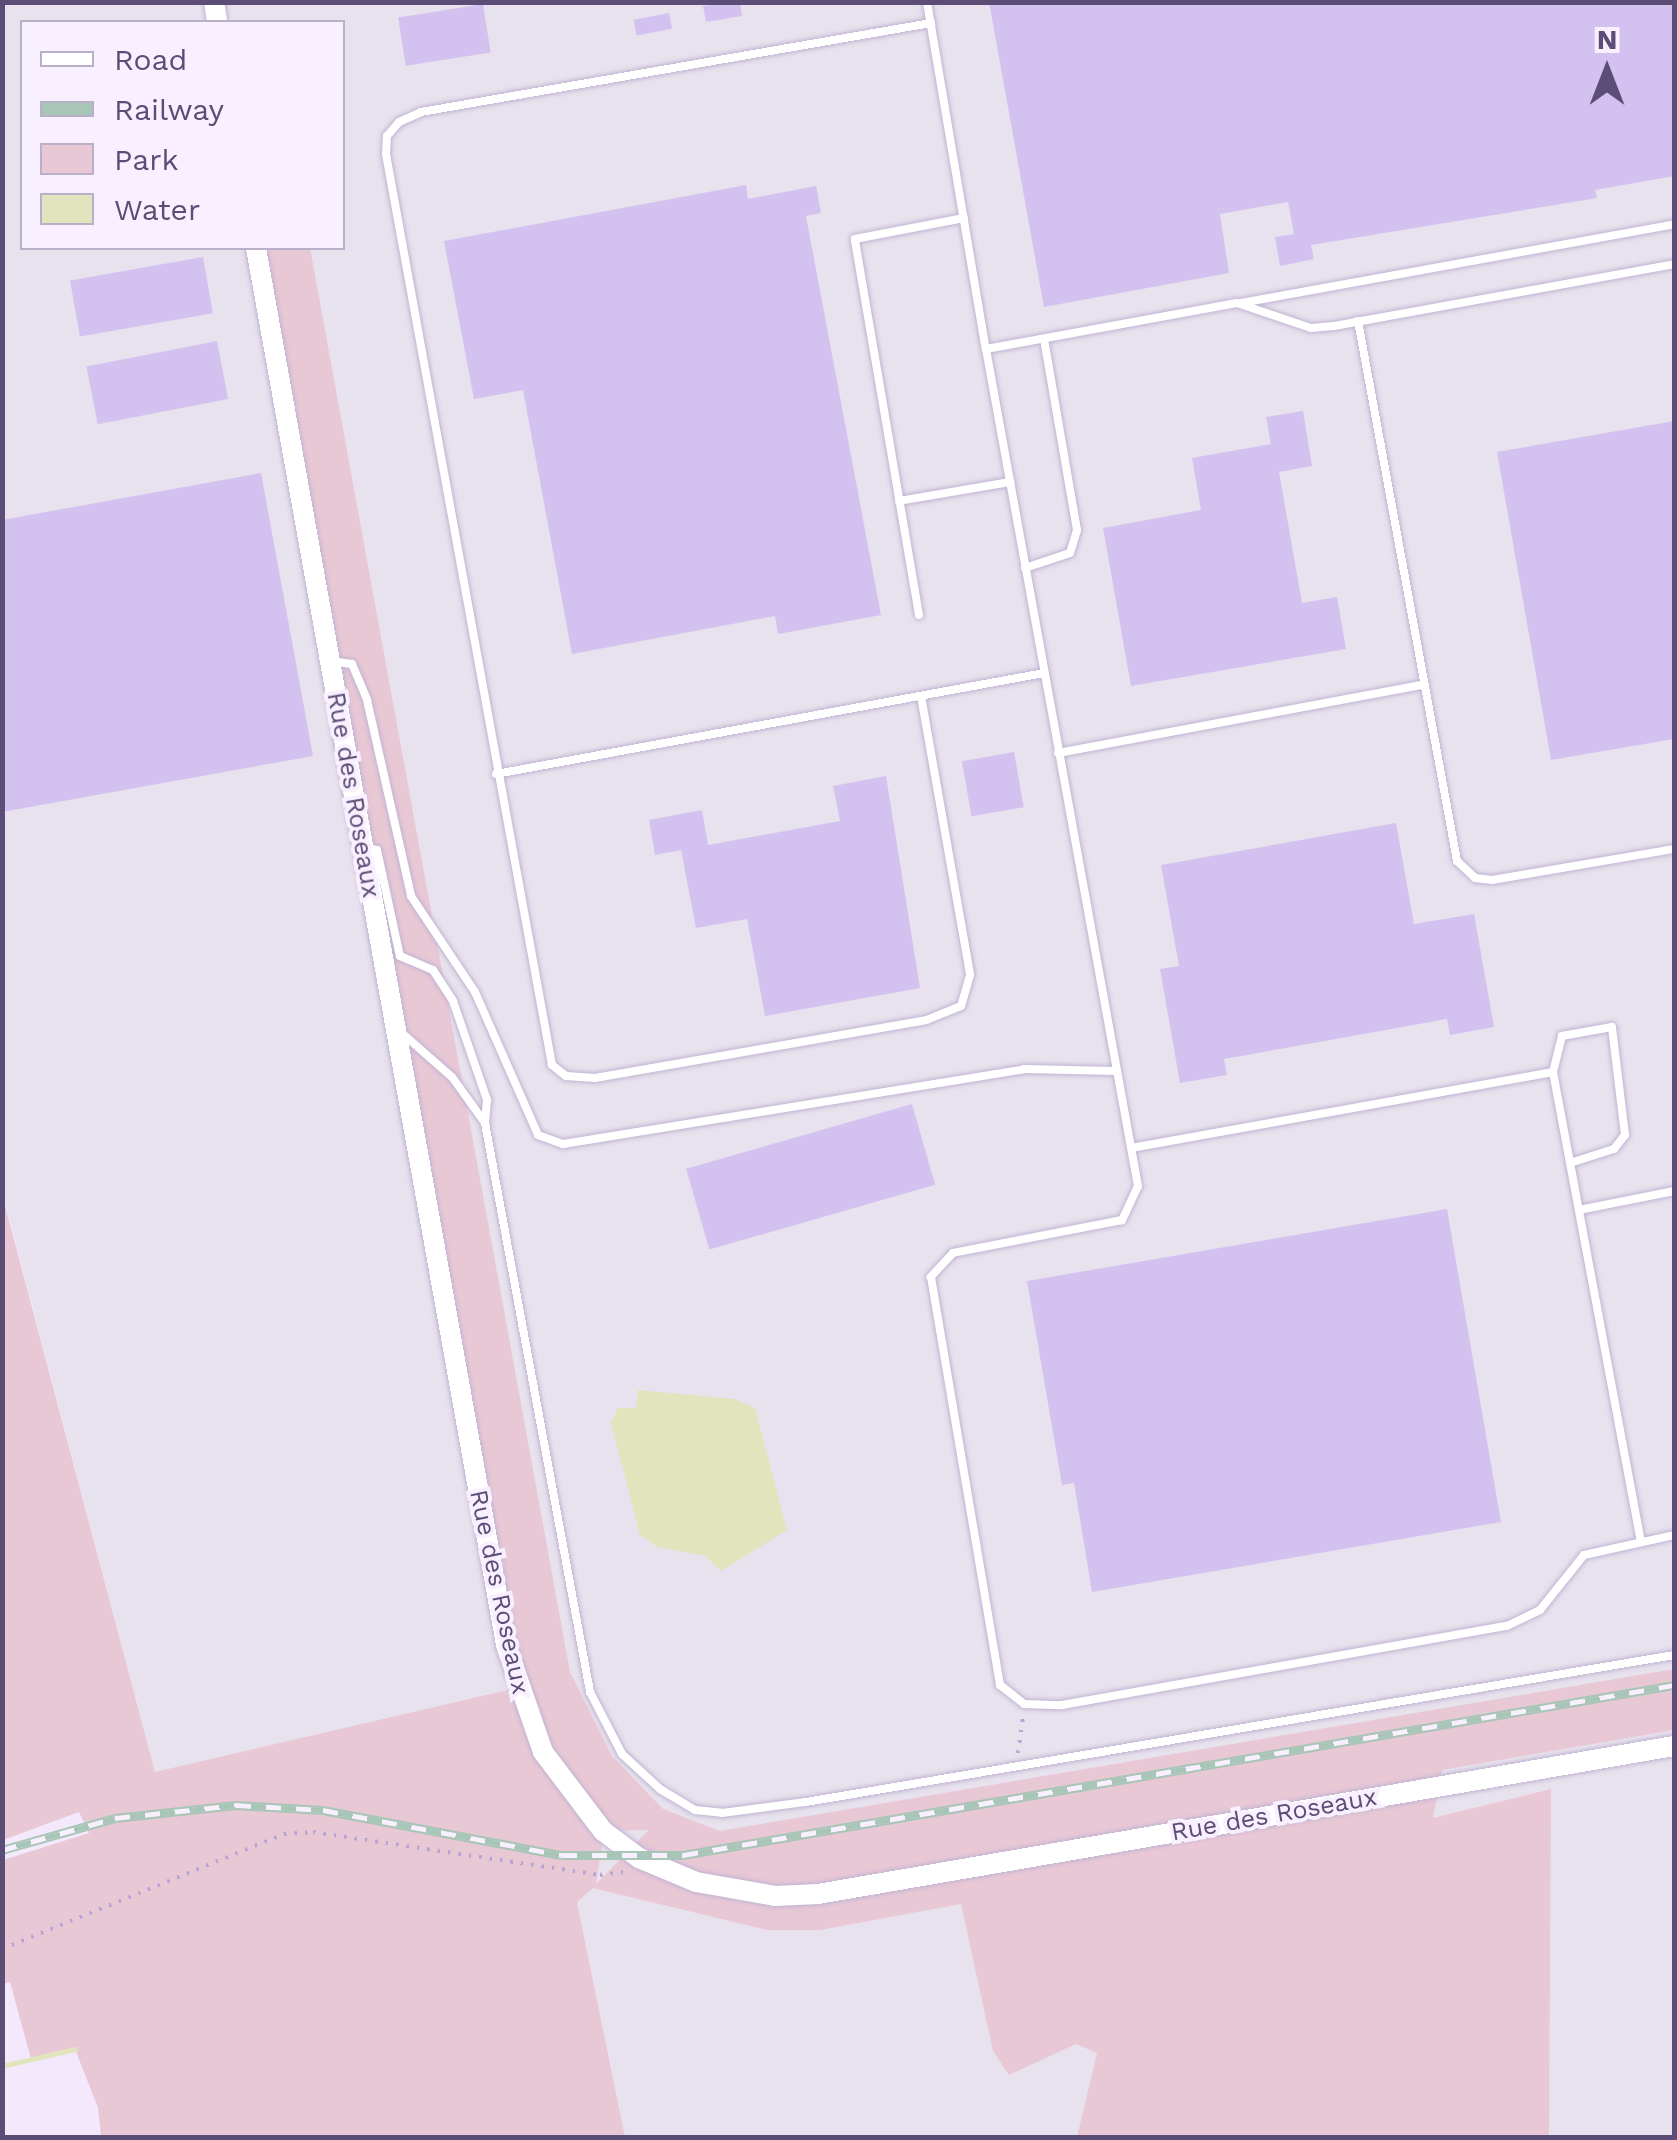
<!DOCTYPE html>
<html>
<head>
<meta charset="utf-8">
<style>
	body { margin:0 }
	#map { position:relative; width:1677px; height:2140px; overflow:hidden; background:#f4e9fc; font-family:"Work Sans",sans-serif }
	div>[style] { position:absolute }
	.industrial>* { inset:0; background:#e7e2ed }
	.green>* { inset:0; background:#e9c8d6 }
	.water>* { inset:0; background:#e0e5be }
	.stream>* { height:5px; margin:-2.5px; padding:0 2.5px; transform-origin:2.5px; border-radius:2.5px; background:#e0e5be }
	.building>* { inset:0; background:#d3c2f0; transform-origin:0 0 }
	.path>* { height:4px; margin-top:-2px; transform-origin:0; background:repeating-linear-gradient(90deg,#b6a4d6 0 2.5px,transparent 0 10.5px) }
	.roads { filter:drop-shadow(0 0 2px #c1b4d3) drop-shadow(0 0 2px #c1b4d3) }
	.lane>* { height:8px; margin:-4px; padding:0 4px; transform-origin:4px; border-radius:4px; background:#fff }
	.secondary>* { height:20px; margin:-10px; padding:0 10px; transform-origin:10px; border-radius:10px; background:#fff }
	.rail>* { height:9px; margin-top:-4.5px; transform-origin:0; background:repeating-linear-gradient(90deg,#f8f0fe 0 15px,#a7c6b7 0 30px); box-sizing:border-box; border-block:2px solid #a7c6b7 }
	span { translate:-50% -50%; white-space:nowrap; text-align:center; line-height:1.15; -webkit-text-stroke:8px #f8f0fe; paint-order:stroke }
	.street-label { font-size:25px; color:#5b4d76 }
	.frame { position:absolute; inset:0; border:5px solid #5b4d76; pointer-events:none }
	.legend { position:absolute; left:20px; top:20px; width:325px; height:230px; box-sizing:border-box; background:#f8f0fe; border:2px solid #b9afc8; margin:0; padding:12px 18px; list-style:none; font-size:30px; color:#5b4d76 }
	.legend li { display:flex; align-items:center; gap:20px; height:50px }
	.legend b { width:50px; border:2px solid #b9afc8 }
	.north { position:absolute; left:1557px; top:20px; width:100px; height:100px; -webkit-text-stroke:8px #f8f0fe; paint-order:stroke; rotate:0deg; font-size:28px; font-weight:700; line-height:40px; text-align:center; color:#5b4d76 }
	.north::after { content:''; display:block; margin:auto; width:35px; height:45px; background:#5b4d76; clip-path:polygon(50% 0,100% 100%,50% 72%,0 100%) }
</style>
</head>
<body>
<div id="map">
	<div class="industrial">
		<i style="clip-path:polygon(evenodd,3px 3px,1674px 3px,1674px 2137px,625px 2137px,577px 1901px,591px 1888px,155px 1772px,3px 1194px,3px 3px,22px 22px,342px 22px,342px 248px,22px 248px,22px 22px)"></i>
	</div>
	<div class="green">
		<i style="clip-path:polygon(evenodd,256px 248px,310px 248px,570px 1672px,612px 1756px,663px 1809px,720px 1831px,1674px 1669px,1674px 1730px,1442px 1770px,1433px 1818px,1551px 1789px,1549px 2137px,1077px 2137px,1097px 2053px,1076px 2044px,1009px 2075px,993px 2051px,961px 1904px,820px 1930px,767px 1930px,593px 1888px,577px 1902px,625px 2137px,101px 2137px,98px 2108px,75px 2049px,31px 2059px,10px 1982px,3px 1984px,3px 1860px,89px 1833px,79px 1812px,3px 1840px,2px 1194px,155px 1772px,517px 1688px,256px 248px,648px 1830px,648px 1831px,596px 1884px,604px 1831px,648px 1830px)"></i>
	</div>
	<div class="water">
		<i style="clip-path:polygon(638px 1390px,735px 1399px,755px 1408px,787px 1530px,721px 1571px,705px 1556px,657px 1547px,640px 1535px,611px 1423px,618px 1408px,636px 1408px)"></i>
	</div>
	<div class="stream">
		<i style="left:2px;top:2066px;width:75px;rotate:-13.1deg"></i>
	</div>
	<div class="building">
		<i style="clip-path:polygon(740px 2px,742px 16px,706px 22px,703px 6px)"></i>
		<i style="clip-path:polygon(989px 2px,1674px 2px,1674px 176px,1595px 190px,1597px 198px,1311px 245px,1314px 259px,1280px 266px,1275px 237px,1294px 234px,1288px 202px,1220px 214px,1229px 273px,1044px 307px)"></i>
		<i style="left:483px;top:4px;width:49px;height:86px;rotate:81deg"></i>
		<i style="left:669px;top:13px;width:16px;height:36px;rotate:79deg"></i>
		<i style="clip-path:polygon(746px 185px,748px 199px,816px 186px,821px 213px,806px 216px,881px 615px,778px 634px,775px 616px,572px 654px,523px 390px,474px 399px,444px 241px)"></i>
		<i style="left:203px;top:257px;width:57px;height:135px;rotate:80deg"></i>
		<i style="left:217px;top:341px;width:59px;height:133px;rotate:79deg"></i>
		<i style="clip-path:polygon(1303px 411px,1312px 466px,1279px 472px,1302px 603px,1337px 597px,1346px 649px,1131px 686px,1103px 528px,1201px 510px,1192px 458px,1271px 444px,1266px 417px)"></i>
		<i style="clip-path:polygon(1674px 421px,1674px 739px,1551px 760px,1497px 452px)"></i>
		<i style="clip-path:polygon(261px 473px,313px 756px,2px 812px,2px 520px)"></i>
		<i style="left:1014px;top:752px;width:56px;height:53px;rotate:80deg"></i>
		<i style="clip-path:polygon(886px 776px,920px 988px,765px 1016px,747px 919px,696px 928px,681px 850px,655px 855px,649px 820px,702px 810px,708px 845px,840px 821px,833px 786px)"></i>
		<i style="clip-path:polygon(1396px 823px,1414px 924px,1474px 914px,1494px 1027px,1450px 1035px,1447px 1019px,1224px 1059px,1227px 1075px,1180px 1083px,1160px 969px,1179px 966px,1161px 865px)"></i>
		<i style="left:912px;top:1104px;width:84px;height:235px;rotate:74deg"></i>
		<i style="clip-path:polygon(1447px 1209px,1501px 1522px,1092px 1592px,1074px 1483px,1062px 1485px,1027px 1281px)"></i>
	</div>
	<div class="path">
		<i style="left:1018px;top:1753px;width:36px;rotate:-82deg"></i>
		<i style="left:2px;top:1949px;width:305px;rotate:-22.2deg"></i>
		<i style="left:284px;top:1834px;width:29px;rotate:-4deg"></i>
		<i style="left:313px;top:1832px;width:290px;rotate:8.5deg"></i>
		<i style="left:600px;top:1875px;width:26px;rotate:-7deg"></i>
	</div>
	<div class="roads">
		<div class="lane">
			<i style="left:927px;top:2px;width:352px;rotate:80.4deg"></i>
			<i style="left:986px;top:349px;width:255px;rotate:-10.4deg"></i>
			<i style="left:1237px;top:303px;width:78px;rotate:18.7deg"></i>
			<i style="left:1311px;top:328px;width:23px;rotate:-5deg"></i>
			<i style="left:1334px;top:326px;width:346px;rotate:-10.3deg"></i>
			<i style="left:1241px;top:303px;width:440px;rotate:-10.3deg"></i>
			<i style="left:1358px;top:321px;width:549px;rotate:79.61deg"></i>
			<i style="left:1457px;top:861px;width:25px;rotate:43deg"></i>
			<i style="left:1475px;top:878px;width:17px;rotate:7deg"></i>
			<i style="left:1492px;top:880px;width:185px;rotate:-9.7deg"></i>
			<i style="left:986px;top:349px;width:851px;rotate:79.71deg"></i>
			<i style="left:1138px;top:1186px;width:38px;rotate:115deg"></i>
			<i style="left:1122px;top:1220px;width:172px;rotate:169deg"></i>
			<i style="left:953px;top:1253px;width:33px;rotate:133deg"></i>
			<i style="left:931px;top:1277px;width:414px;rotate:80.4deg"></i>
			<i style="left:1000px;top:1685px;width:31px;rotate:38deg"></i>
			<i style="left:1024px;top:1704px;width:38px;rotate:2deg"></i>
			<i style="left:1062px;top:1705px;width:452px;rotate:-10.1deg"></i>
			<i style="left:1507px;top:1626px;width:37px;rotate:-26deg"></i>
			<i style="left:1540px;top:1610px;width:70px;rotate:-51.3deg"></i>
			<i style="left:1584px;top:1555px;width:92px;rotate:-12.5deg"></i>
			<i style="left:899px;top:501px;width:113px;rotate:-9.7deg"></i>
			<i style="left:1025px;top:568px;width:47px;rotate:-18.4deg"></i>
			<i style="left:1070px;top:553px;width:24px;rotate:-73deg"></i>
			<i style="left:1077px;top:530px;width:194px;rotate:-99.8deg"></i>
			<i style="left:919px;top:615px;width:381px;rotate:-99.7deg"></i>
			<i style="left:855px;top:239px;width:111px;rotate:-10.9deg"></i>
			<i style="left:330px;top:661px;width:22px;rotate:8deg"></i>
			<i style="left:352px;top:664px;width:39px;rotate:67deg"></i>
			<i style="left:367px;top:700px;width:201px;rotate:77.3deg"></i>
			<i style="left:411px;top:896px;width:115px;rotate:56.3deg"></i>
			<i style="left:475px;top:992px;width:156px;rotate:66.2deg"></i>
			<i style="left:538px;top:1135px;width:27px;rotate:20deg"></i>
			<i style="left:563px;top:1144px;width:467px;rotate:-9.2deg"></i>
			<i style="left:1024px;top:1069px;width:92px;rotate:1.2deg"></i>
			<i style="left:921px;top:696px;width:283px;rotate:80deg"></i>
			<i style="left:970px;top:975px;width:32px;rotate:106deg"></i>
			<i style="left:961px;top:1006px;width:37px;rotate:158deg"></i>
			<i style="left:927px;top:1020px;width:337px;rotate:170.1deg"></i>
			<i style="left:595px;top:1078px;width:29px;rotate:-176deg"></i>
			<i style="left:566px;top:1076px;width:18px;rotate:-142deg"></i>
			<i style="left:552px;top:1065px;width:926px;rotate:-100.33deg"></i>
			<i style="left:386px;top:154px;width:18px;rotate:-87deg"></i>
			<i style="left:387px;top:136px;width:18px;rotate:-49deg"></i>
			<i style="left:399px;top:122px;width:24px;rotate:-24deg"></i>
			<i style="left:421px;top:112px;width:518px;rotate:-9.9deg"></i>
			<i style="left:1058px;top:753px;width:371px;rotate:-10.6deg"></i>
			<i style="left:496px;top:774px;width:557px;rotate:-10.44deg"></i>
			<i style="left:367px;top:848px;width:10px;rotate:11deg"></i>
			<i style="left:377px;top:850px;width:108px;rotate:77.8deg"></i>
			<i style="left:400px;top:956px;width:36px;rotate:23deg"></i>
			<i style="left:433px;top:970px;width:37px;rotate:57deg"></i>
			<i style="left:453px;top:1001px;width:105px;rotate:71deg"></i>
			<i style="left:487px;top:1100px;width:23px;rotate:95deg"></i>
			<i style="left:403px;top:1034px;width:65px;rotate:41.3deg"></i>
			<i style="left:452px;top:1077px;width:57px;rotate:54.3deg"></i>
			<i style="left:485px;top:1123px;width:579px;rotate:79.54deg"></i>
			<i style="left:590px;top:1692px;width:70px;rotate:62.7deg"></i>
			<i style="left:622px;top:1754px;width:52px;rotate:42.6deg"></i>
			<i style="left:660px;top:1789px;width:41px;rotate:31deg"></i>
			<i style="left:695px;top:1810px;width:27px;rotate:6deg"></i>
			<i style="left:722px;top:1813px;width:85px;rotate:-7.5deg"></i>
			<i style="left:806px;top:1802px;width:880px;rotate:-9.61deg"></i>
			<i style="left:1131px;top:1148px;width:429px;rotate:-10.2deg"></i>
			<i style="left:1570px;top:1163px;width:46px;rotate:-17.7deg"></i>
			<i style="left:1614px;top:1149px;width:18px;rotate:-52deg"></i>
			<i style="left:1625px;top:1135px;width:109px;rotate:-96.9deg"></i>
			<i style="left:1612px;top:1027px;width:51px;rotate:169.8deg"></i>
			<i style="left:1562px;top:1036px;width:37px;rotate:104deg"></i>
			<i style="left:1553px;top:1072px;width:478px;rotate:79.4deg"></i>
			<i style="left:1579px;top:1210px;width:97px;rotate:-11.3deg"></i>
		</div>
		<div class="secondary">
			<i style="left:214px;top:2px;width:20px;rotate:81deg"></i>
			<i style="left:256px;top:248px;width:1419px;rotate:79.85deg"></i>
			<i style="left:506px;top:1645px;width:113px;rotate:70.9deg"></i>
			<i style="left:543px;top:1752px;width:99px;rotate:52.8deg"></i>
			<i style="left:603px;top:1831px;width:45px;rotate:36.9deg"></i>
			<i style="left:639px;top:1858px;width:62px;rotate:22.8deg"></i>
			<i style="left:696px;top:1882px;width:80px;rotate:10deg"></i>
			<i style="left:775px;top:1896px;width:43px;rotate:-2.7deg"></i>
			<i style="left:818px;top:1894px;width:869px;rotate:-9.81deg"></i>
		</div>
	</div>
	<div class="rail">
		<i style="left:2px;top:1850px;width:117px;rotate:-15.8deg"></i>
		<i style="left:115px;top:1818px;width:122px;rotate:-6.1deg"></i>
		<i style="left:236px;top:1805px;width:87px;rotate:3.3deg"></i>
		<i style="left:323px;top:1810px;width:243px;rotate:10.7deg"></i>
		<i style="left:562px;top:1855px;width:121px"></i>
		<i style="left:683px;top:1855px;width:1005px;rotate:-9.73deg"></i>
	</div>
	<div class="street-label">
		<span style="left:353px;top:795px;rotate:80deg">Rue des Roseaux</span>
		<span style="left:499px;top:1592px;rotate:78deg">Rue des Roseaux</span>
		<span style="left:1274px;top:1815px;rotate:-10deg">Rue des Roseaux</span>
	</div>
	<div class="frame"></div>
	<ul class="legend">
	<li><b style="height:12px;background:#fff"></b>Road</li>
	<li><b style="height:12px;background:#a7c6b7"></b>Railway</li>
	<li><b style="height:28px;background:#e9c8d6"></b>Park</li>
	<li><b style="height:28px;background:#e0e5be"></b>Water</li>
	</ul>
	<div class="north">N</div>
</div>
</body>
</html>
